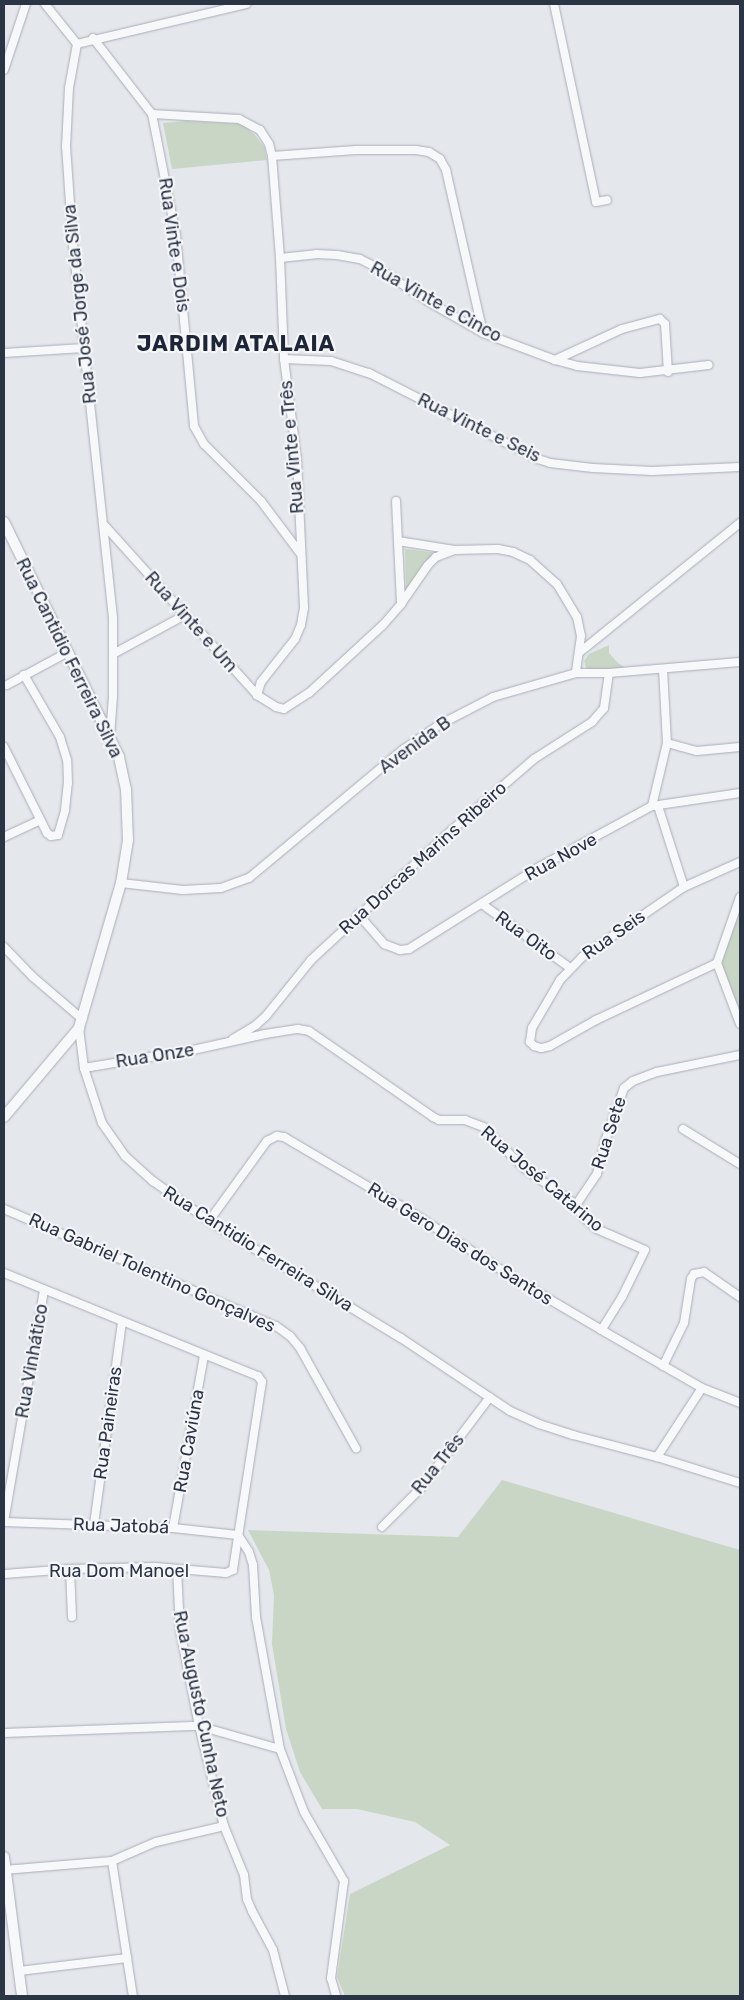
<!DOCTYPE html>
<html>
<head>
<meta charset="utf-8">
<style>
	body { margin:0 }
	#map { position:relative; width:744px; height:2000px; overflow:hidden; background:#e4e7ec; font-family:Rubik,sans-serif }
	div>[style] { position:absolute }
	.green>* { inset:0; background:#c9d6c5 }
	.roads { filter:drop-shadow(0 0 1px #a9aeb7) drop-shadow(0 0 1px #a9aeb7) }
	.minor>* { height:8px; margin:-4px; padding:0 4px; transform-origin:4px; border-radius:4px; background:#f7f8fa }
	.tertiary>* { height:10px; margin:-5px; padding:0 5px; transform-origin:5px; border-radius:5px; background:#f7f8fa }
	span { translate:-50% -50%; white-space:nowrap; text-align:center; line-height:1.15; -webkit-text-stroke:4.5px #f4f6f9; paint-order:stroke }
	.street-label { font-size:18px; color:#2b3445 }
	.district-label { font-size:22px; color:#1d2536; font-weight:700; letter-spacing:1px }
	.frame { position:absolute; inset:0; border:5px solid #2b3445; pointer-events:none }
</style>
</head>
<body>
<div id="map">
	<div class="green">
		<i style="clip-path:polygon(186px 121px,242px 124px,255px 135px,264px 147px,267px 160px,172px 169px,163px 123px)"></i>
		<i style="clip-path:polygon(405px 549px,438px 553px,423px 564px,406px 590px)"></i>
		<i style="clip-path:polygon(609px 645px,609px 653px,618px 663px,628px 669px,587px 670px,584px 661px,589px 654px)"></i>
		<i style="clip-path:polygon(740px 912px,740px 1017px,718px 971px)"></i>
		<i style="clip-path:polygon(502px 1480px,740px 1550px,740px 1996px,345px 1996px,337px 1977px,350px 1894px,450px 1845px,415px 1822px,357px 1809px,322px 1809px,300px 1772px,286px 1729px,272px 1644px,274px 1595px,269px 1570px,248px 1530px,458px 1537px)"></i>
	</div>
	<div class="roads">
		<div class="minor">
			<i style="left:45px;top:4px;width:51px;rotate:51.3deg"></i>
			<i style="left:554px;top:4px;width:202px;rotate:78deg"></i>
			<i style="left:596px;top:202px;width:11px;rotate:-10deg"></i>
			<i style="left:93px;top:38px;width:96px;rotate:52.2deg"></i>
			<i style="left:152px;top:114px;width:123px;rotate:78.8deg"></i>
			<i style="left:176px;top:235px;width:192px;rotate:84.6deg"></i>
			<i style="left:194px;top:426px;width:21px;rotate:61deg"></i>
			<i style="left:204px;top:444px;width:81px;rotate:45deg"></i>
			<i style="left:261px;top:501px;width:65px;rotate:53.1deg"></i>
			<i style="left:4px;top:70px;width:70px;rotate:-71.6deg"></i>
			<i style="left:152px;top:114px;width:87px;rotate:3.3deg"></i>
			<i style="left:239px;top:119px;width:24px;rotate:28deg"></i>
			<i style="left:260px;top:130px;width:17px;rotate:57deg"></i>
			<i style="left:269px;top:144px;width:12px;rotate:76deg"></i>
			<i style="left:272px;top:156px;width:102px;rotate:85.5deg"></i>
			<i style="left:280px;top:258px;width:101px;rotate:87.7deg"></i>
			<i style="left:284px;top:359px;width:101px;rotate:82.6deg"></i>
			<i style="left:297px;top:459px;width:149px;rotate:87.3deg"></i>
			<i style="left:304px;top:608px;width:17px;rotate:100deg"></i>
			<i style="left:301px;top:625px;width:15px;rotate:113deg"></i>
			<i style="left:295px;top:639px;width:55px;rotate:128.3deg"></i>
			<i style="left:261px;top:682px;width:14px;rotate:107deg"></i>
			<i style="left:272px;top:156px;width:84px;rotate:-4.1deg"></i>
			<i style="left:356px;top:150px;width:60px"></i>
			<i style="left:416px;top:150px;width:13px;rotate:9deg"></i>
			<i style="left:429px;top:152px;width:13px;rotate:32deg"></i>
			<i style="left:440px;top:159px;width:13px;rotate:61deg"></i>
			<i style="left:446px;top:170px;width:167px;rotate:77.2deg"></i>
			<i style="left:280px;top:258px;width:36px;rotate:-6deg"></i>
			<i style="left:316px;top:254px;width:21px;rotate:3deg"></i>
			<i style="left:337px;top:255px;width:23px;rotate:10deg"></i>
			<i style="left:360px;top:259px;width:20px;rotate:27deg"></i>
			<i style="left:378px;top:268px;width:61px;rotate:33.7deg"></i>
			<i style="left:429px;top:302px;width:62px;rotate:29.9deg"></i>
			<i style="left:483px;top:333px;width:77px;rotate:20.6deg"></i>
			<i style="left:555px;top:360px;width:23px;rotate:15deg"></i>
			<i style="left:577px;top:366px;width:63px;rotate:6.3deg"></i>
			<i style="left:640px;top:373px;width:69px;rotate:-6.6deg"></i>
			<i style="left:4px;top:353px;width:80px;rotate:-3.6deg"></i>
			<i style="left:284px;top:359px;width:47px;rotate:2.4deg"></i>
			<i style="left:331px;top:361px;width:40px;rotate:18deg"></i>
			<i style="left:369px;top:373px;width:190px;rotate:27deg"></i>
			<i style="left:538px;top:459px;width:13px;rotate:18deg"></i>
			<i style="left:550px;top:463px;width:43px;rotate:6.6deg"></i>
			<i style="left:593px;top:468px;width:59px;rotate:2.9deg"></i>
			<i style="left:652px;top:471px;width:88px;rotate:-2.6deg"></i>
			<i style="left:555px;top:360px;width:74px;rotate:-24.8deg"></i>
			<i style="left:622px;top:329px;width:39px;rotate:-15deg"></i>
			<i style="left:660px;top:319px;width:7px;rotate:45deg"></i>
			<i style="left:665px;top:324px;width:48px;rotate:86.4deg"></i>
			<i style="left:396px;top:501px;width:103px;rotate:87.2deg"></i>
			<i style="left:105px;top:526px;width:227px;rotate:48deg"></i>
			<i style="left:257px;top:695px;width:22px;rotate:32deg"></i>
			<i style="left:276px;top:707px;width:8px;rotate:14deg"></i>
			<i style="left:284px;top:709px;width:30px;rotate:-33deg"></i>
			<i style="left:309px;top:693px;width:100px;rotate:-42.6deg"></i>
			<i style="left:383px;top:625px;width:28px;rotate:-49deg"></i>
			<i style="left:401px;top:604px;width:47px;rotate:-55.3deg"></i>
			<i style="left:428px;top:565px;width:11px;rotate:-45deg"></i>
			<i style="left:436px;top:557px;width:19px;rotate:-21deg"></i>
			<i style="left:454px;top:550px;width:44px;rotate:-1.3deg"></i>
			<i style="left:498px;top:549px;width:15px;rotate:11deg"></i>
			<i style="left:513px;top:552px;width:19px;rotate:25deg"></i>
			<i style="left:530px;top:560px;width:36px;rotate:42deg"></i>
			<i style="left:557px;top:584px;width:39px;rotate:59deg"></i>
			<i style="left:577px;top:617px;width:19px;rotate:78deg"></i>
			<i style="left:581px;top:636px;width:37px;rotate:98deg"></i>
			<i style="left:398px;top:541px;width:57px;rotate:9.1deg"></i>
			<i style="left:580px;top:652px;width:206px;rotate:-38.9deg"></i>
			<i style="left:113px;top:654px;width:82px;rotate:-28.4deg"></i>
			<i style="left:7px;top:685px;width:69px;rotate:-28.4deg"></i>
			<i style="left:110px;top:737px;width:41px;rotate:-85.8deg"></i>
			<i style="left:113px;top:696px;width:78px;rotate:-90deg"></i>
			<i style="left:113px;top:618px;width:374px;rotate:-96.1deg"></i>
			<i style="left:73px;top:246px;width:99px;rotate:-94deg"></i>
			<i style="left:66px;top:147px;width:59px;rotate:-87.1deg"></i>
			<i style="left:69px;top:88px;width:45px;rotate:-79.7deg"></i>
			<i style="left:77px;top:44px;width:174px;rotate:-13.3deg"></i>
			<i style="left:667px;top:743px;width:31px;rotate:15deg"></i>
			<i style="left:697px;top:751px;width:43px;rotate:-5.3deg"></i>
			<i style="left:4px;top:747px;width:96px;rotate:63.4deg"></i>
			<i style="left:47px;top:833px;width:5px;rotate:37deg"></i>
			<i style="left:51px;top:836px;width:7px;rotate:-8deg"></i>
			<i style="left:58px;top:835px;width:26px;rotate:-74deg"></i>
			<i style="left:65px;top:810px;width:27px;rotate:-84deg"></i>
			<i style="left:68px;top:783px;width:23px;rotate:-92deg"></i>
			<i style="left:67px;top:760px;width:24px;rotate:-107deg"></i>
			<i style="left:60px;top:737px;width:72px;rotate:-120.1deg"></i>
			<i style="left:652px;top:806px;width:89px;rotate:-8.4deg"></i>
			<i style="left:658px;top:806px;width:85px;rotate:72.2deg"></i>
			<i style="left:4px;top:837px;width:40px;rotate:-25deg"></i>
			<i style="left:121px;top:883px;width:62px;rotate:6.4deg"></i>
			<i style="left:183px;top:890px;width:38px;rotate:-3deg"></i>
			<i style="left:221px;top:888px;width:30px;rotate:-20deg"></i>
			<i style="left:249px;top:878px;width:202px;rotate:-39.8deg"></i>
			<i style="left:404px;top:749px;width:42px;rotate:-34.4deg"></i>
			<i style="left:439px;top:725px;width:61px;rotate:-27.4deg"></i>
			<i style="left:493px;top:697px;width:86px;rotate:-16.1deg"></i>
			<i style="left:576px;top:673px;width:33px"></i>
			<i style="left:609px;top:673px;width:131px;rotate:-4.8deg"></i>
			<i style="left:740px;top:897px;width:70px;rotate:109.2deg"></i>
			<i style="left:717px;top:963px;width:65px;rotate:69.3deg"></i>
			<i style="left:482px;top:904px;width:109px;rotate:36deg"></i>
			<i style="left:358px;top:914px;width:40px;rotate:49deg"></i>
			<i style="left:384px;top:944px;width:17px;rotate:21deg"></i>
			<i style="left:400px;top:950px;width:9px;rotate:-6deg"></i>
			<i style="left:409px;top:949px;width:156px;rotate:-32.2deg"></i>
			<i style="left:541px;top:866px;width:126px;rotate:-28.4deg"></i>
			<i style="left:652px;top:806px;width:65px;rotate:-76.6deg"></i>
			<i style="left:667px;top:743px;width:74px;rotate:-93.1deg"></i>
			<i style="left:4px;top:947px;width:42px;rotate:46deg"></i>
			<i style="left:33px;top:977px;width:65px;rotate:40.6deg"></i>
			<i style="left:717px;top:963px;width:134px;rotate:154.8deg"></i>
			<i style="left:596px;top:1020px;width:53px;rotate:150.5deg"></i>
			<i style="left:550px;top:1046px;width:9px;rotate:167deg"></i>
			<i style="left:541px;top:1048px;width:7px;rotate:-164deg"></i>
			<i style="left:534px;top:1046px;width:6px;rotate:-135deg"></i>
			<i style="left:530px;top:1042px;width:14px;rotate:-82deg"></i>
			<i style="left:532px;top:1028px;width:56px;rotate:-59.7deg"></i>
			<i style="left:560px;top:980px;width:32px;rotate:-46deg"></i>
			<i style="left:582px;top:957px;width:124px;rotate:-34.5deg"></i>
			<i style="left:684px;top:887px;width:61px;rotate:-24.1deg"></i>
			<i style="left:79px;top:1028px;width:40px;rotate:82.9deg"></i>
			<i style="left:84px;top:1068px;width:58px;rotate:71.9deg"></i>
			<i style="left:102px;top:1123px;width:40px;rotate:55.1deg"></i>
			<i style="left:125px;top:1156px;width:38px;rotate:42deg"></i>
			<i style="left:153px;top:1181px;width:69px;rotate:35.5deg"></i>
			<i style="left:209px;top:1221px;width:225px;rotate:31.4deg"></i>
			<i style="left:401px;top:1338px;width:131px;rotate:33.8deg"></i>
			<i style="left:510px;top:1411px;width:32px;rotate:24deg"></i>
			<i style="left:539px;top:1424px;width:36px;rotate:18deg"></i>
			<i style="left:573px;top:1435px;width:87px;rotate:14.7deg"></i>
			<i style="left:657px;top:1457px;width:87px;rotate:17.4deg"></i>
			<i style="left:233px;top:1039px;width:27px;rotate:-31deg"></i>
			<i style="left:256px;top:1025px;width:13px;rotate:-42deg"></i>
			<i style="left:266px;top:1016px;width:72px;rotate:-51.2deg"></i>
			<i style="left:311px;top:960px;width:193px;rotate:-42.7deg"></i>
			<i style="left:453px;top:829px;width:107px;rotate:-40.8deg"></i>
			<i style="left:534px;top:759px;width:69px;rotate:-32.5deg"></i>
			<i style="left:592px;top:722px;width:18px;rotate:-49deg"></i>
			<i style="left:604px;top:708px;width:35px;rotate:-82deg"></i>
			<i style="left:84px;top:1068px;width:110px;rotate:-9.4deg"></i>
			<i style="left:193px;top:1050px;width:74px;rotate:-12.5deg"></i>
			<i style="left:265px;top:1034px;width:33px;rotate:-9deg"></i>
			<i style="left:298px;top:1029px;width:11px;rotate:10deg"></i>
			<i style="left:309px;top:1031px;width:151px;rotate:34.7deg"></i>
			<i style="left:433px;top:1117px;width:7px;rotate:27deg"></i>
			<i style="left:439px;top:1120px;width:26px"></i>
			<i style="left:465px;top:1120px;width:19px;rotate:21deg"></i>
			<i style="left:483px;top:1127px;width:58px;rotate:45deg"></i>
			<i style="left:524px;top:1168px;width:64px;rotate:35.4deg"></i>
			<i style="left:576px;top:1205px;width:15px;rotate:58deg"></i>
			<i style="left:584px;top:1218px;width:17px;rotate:40deg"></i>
			<i style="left:597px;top:1229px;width:52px;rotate:23.6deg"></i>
			<i style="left:645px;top:1250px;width:52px;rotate:116.1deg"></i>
			<i style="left:622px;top:1297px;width:39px;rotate:122deg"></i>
			<i style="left:683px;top:1129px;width:67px;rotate:31.6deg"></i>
			<i style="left:576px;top:1205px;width:37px;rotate:-56deg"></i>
			<i style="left:597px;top:1174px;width:34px;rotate:-76deg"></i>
			<i style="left:605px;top:1141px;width:56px;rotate:-70.3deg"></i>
			<i style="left:624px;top:1088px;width:11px;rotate:-38deg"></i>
			<i style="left:633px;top:1081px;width:26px;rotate:-21deg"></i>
			<i style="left:657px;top:1072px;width:85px;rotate:-11.6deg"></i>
			<i style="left:4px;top:1209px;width:296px;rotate:23.3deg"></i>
			<i style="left:276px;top:1326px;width:17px;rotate:36deg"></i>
			<i style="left:290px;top:1336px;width:16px;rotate:50deg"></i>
			<i style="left:300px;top:1348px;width:115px;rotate:60.8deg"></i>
			<i style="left:209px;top:1221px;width:99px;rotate:-54.1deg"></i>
			<i style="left:267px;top:1141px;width:11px;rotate:-27deg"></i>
			<i style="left:277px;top:1136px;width:7px;rotate:8deg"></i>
			<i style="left:284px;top:1137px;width:144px;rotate:30.5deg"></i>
			<i style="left:408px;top:1210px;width:139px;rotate:32.7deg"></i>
			<i style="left:525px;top:1285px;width:93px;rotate:30.4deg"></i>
			<i style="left:605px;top:1332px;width:112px;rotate:30deg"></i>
			<i style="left:702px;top:1388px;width:41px;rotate:21.5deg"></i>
			<i style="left:4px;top:1273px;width:274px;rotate:22.1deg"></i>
			<i style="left:258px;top:1376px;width:7px;rotate:56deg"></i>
			<i style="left:262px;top:1382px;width:190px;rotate:98.8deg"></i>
			<i style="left:233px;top:1570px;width:8px;rotate:157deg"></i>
			<i style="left:226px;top:1573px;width:71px;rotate:-175.2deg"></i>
			<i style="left:155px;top:1567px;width:85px;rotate:178.7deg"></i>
			<i style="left:70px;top:1569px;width:66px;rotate:175.7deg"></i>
			<i style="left:663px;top:1366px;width:48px;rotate:-64deg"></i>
			<i style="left:684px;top:1323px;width:45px;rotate:-81deg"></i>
			<i style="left:691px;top:1279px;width:6px;rotate:-59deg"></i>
			<i style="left:694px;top:1274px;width:10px;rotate:-11deg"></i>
			<i style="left:704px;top:1272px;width:44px;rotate:34.8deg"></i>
			<i style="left:657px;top:1457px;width:82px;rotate:-56.9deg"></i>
			<i style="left:4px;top:1522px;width:235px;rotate:-80.2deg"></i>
			<i style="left:4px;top:1522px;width:169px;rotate:2deg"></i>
			<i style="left:173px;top:1528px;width:65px;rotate:6.1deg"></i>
			<i style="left:94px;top:1524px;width:204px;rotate:-82.1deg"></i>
			<i style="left:382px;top:1527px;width:55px;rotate:-45deg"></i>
			<i style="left:421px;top:1488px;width:114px;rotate:-52.8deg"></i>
			<i style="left:173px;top:1528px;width:176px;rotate:-79.8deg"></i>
			<i style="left:238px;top:1535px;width:20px;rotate:57deg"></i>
			<i style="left:249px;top:1552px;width:14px;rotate:73deg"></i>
			<i style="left:253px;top:1565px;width:52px;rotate:86.7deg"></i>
			<i style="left:256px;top:1617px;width:134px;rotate:79.7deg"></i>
			<i style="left:280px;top:1749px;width:67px;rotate:69.1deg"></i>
			<i style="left:304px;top:1812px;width:80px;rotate:59.9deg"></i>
			<i style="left:344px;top:1881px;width:98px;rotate:97.6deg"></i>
			<i style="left:331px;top:1978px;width:19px;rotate:74deg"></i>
			<i style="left:70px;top:1569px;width:48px;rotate:87.6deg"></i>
			<i style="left:177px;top:1569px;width:61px;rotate:87.2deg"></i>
			<i style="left:180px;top:1630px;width:98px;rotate:78.8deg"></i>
			<i style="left:199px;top:1726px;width:103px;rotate:76deg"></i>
			<i style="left:224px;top:1826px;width:53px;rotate:67.8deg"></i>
			<i style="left:244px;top:1875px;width:24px;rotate:83deg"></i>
			<i style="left:247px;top:1899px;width:13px;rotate:67deg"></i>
			<i style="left:252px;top:1911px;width:44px;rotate:61.7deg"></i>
			<i style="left:273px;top:1950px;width:48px;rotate:75.4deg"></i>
			<i style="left:4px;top:1733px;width:195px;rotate:-2.1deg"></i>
			<i style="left:199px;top:1726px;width:84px;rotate:15.9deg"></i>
			<i style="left:112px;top:1861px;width:137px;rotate:81.2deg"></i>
			<i style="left:4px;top:1870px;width:108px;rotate:-4.8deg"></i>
			<i style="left:112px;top:1861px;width:48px;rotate:-23.4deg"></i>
			<i style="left:156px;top:1842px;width:70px;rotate:-13.2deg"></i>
			<i style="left:19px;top:1971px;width:109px;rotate:-6.9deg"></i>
		</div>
		<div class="tertiary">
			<i style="left:4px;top:522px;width:262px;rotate:63.9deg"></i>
			<i style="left:119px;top:757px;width:33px;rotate:78deg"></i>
			<i style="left:126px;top:789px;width:51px;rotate:87.8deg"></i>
			<i style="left:128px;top:840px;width:44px;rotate:99.2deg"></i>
			<i style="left:121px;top:883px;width:151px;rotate:106.2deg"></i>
			<i style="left:79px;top:1028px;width:116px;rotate:130.1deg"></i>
			<i style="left:4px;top:1857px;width:140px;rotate:82.6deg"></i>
		</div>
	</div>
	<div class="street-label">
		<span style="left:174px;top:245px;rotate:82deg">Rua Vinte e Dois</span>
		<span style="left:436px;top:302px;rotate:29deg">Rua Vinte e Cinco</span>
		<span style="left:80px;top:304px;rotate:-96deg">Rua José Jorge da Silva</span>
		<span style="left:479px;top:428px;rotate:26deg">Rua Vinte e Seis</span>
		<span style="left:292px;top:447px;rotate:-95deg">Rua Vinte e Três</span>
		<span style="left:191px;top:622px;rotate:48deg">Rua Vinte e Um</span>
		<span style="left:69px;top:658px;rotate:64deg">Rua Cantidio Ferreira Silva</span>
		<span style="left:415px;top:745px;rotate:-36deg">Avenida B</span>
		<span style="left:561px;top:857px;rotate:-29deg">Rua Nove</span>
		<span style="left:423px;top:858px;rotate:-42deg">Rua Dorcas Marins Ribeiro</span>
		<span style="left:614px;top:935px;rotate:-35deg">Rua Seis</span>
		<span style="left:526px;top:936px;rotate:36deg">Rua Oito</span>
		<span style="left:155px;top:1056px;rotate:-9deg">Rua Onze</span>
		<span style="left:609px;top:1133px;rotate:-72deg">Rua Sete</span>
		<span style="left:542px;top:1179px;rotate:40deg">Rua José Catarino</span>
		<span style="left:460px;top:1244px;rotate:32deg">Rua Gero Dias dos Santos</span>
		<span style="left:258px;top:1249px;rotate:32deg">Rua Cantidio Ferreira Silva</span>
		<span style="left:152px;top:1273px;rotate:24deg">Rua Gabriel Tolentino Gonçalves</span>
		<span style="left:32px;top:1361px;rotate:-80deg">Rua Vinhático</span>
		<span style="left:108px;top:1423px;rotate:-82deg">Rua Paineiras</span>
		<span style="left:189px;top:1441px;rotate:-80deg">Rua Caviúna</span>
		<span style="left:438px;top:1464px;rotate:-51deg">Rua Três</span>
		<span style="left:121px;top:1526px;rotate:2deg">Rua Jatobá</span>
		<span style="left:119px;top:1571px">Rua Dom Manoel</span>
		<span style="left:201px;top:1714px;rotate:78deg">Rua Augusto Cunha Neto</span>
	</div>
	<div class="district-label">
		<span style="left:236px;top:344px">JARDIM ATALAIA</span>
	</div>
	<div class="frame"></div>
</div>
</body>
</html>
